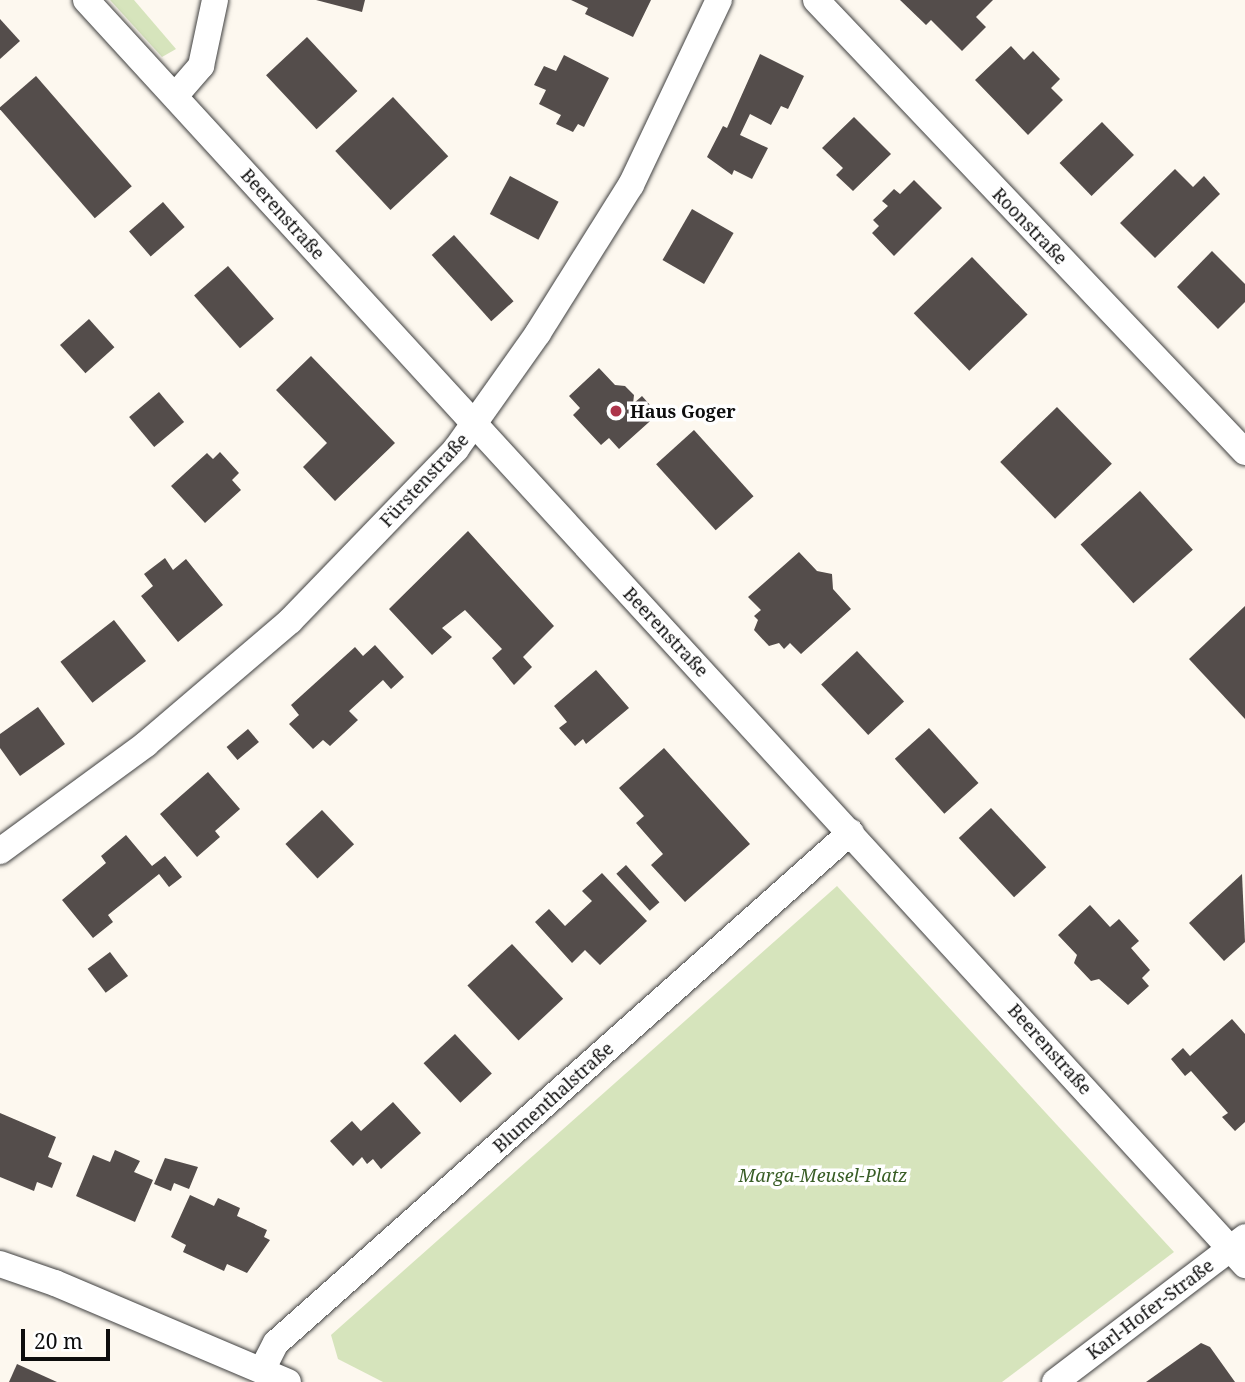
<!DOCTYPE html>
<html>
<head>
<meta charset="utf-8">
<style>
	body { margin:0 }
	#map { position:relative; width:1245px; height:1382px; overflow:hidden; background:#fdf8ef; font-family:"Noto Serif",serif }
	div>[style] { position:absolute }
	.green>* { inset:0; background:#d6e4bc }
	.building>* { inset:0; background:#544d4b; transform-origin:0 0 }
	.roads { filter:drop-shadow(0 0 2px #404040) drop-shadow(0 0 2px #404040) }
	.street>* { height:26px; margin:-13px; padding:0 13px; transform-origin:13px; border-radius:13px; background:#fff }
	.dots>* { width:19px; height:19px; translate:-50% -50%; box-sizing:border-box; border:4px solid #fff; border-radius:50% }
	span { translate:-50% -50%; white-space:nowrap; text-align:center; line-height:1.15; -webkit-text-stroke:7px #fff; paint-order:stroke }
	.street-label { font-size:18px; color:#0d0d0d }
	.poi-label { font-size:18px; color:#0d0d0d; font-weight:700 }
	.left { translate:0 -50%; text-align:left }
	.park-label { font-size:18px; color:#385d25; font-style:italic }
	.scale { position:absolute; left:21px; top:1329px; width:89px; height:32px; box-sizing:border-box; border:4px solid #0d0d0d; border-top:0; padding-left:9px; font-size:21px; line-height:24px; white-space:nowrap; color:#0d0d0d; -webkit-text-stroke:5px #fff; paint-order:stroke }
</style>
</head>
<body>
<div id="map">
	<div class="green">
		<i style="clip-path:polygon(110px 0,134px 0,176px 49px,162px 57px)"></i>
		<i style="clip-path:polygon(837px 886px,1174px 1252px,1002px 1382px,383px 1382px,338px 1359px,331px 1335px)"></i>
	</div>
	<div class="building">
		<i style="clip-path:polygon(316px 0,365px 0,362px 12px)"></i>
		<i style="clip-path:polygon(571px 0,651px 0,633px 37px,585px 14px,588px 8px)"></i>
		<i style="clip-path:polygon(900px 0,993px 0,976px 17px,986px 27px,962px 51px,931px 20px,926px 25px)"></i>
		<i style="clip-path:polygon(0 19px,20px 41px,0 59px)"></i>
		<i style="left:307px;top:37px;width:74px;height:56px;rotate:47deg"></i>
		<i style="clip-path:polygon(1011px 46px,1024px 60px,1033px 51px,1060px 79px,1051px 88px,1063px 100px,1028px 135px,975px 80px)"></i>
		<i style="clip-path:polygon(760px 54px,804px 76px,788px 109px,781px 106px,771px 125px,750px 114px,740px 135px,768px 148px,752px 179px,734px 170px,732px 175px,707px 157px,723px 126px,727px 128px)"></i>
		<i style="clip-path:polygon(564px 55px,609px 78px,584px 127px,578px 124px,573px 132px,556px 124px,561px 115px,539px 104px,546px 90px,534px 85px,544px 66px,556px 71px)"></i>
		<i style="left:36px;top:76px;width:146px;height:49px;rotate:49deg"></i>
		<i style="left:393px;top:97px;width:81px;height:79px;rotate:47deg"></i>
		<i style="clip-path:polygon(854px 117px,891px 154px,853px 191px,836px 175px,843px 168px,822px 148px)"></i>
		<i style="left:1102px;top:122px;width:46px;height:59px;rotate:46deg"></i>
		<i style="clip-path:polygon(1175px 169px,1193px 187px,1204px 176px,1220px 194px,1155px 258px,1120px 223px)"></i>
		<i style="left:510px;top:176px;width:55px;height:43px;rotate:28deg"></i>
		<i style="clip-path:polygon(914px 180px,942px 208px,894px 256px,872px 233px,879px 226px,873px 220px,888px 206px,882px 201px,894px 189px,900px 194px)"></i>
		<i style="left:163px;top:202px;width:33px;height:45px;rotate:49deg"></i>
		<i style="left:692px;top:209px;width:48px;height:59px;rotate:30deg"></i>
		<i style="left:454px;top:235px;width:89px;height:30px;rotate:48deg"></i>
		<i style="clip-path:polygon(1212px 251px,1245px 284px,1245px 302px,1218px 329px,1177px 287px)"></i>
		<i style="left:972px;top:257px;width:80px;height:81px;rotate:46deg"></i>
		<i style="left:228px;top:266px;width:70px;height:45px;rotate:49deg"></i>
		<i style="left:89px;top:319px;width:38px;height:39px;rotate:48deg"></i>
		<i style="clip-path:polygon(311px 356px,395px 443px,335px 501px,303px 467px,327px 443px,276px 390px)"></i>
		<i style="clip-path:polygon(599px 368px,615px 385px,625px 386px,634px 395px,633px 404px,642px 396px,658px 414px,619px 449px,609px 438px,601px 445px,573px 415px,580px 408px,569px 396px)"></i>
		<i style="left:159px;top:392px;width:39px;height:39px;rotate:50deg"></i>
		<i style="left:1057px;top:407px;width:79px;height:79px;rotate:46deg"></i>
		<i style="left:694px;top:430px;width:89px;height:51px;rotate:48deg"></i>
		<i style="clip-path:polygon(220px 452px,239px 473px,232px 480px,241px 490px,205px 523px,171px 486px,207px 453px,213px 459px)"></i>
		<i style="left:1140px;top:491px;width:79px;height:80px;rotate:48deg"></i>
		<i style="clip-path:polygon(468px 531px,554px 626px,523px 657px,532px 667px,514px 685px,492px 658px,502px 649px,465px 610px,442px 628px,452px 637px,432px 655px,389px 609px)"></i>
		<i style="clip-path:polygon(799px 552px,817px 571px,832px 574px,833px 589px,851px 609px,801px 654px,790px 643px,784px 649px,779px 643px,769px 646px,754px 630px,758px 620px,754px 616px,761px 610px,748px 597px)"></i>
		<i style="clip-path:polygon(165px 558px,173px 570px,186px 559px,223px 605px,178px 642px,141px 596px,153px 586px,144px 574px)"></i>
		<i style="clip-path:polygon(1245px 606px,1245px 719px,1189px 659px)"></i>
		<i style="left:114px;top:620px;width:52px;height:68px;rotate:52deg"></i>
		<i style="clip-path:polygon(375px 645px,404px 677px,391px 689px,383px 680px,349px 711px,358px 720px,330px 746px,323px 740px,313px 749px,289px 724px,299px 715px,291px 705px,355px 647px,363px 656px)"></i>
		<i style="left:857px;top:651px;width:69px;height:49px;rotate:47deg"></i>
		<i style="clip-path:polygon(596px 670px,629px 708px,586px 744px,583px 739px,575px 746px,559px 728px,567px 722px,554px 706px)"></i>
		<i style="clip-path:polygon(38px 707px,65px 744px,20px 776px,0 748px,0 734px)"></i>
		<i style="left:929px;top:728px;width:74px;height:46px;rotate:48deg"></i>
		<i style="left:248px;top:729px;width:17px;height:28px;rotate:50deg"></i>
		<i style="clip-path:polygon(664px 748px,750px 844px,685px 902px,651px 865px,663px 854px,636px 823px,644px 816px,619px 788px)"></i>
		<i style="clip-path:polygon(208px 772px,240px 809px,215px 831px,220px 837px,197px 857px,160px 814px)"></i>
		<i style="left:991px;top:808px;width:81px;height:44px;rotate:47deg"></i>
		<i style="left:322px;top:810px;width:47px;height:50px;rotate:47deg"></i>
		<i style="clip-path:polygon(126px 835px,152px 866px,165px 856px,182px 877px,169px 887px,159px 874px,108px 915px,113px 922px,93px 938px,62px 900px,106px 863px,101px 856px)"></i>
		<i style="left:626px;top:865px;width:50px;height:13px;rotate:48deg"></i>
		<i style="clip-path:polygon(602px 873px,647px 921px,600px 965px,585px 950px,572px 963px,535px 922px,549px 909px,565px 926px,592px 901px,582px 891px)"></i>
		<i style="clip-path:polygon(1242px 874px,1245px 942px,1224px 961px,1189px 923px)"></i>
		<i style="clip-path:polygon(1090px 905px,1110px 927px,1119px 919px,1139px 941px,1131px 948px,1150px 970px,1142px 978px,1149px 986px,1128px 1005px,1099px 979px,1091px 981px,1074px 963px,1077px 955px,1058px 935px)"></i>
		<i style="left:512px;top:944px;width:75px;height:61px;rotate:47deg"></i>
		<i style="left:110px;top:952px;width:30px;height:28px;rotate:53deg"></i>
		<i style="clip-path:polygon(1232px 1019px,1245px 1034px,1245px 1122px,1235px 1131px,1222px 1117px,1228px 1113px,1191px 1071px,1185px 1076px,1171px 1059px,1183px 1048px,1190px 1056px)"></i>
		<i style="left:455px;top:1034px;width:54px;height:43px;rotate:47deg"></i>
		<i style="clip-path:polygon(393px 1102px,421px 1133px,381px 1169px,373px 1159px,367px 1164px,362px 1157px,353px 1166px,330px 1141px,352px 1121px,361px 1131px)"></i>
		<i style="clip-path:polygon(0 1113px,56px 1137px,48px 1157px,62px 1163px,52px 1188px,37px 1182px,34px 1191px,0 1177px)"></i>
		<i style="clip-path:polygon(115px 1150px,140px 1161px,134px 1172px,153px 1180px,135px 1222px,76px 1196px,93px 1155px,110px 1162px)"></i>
		<i style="clip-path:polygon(165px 1158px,198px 1167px,189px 1189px,174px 1183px,171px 1191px,154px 1184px)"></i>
		<i style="clip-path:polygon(190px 1195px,214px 1206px,218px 1198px,240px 1208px,237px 1216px,267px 1230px,264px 1237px,270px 1240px,247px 1273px,227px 1264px,224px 1271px,183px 1252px,186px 1245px,171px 1237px)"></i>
		<i style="clip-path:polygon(1201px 1343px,1210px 1347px,1235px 1382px,1146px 1382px)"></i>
		<i style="clip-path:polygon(17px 1364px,57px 1382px,9px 1382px)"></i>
	</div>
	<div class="roads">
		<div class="street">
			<i style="left:86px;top:0;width:1716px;rotate:47.5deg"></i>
			<i style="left:816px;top:0;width:623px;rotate:46.5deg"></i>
			<i style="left:175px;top:96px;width:40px;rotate:-49deg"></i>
			<i style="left:201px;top:66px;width:67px;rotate:-78deg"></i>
			<i style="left:0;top:851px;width:181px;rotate:-36.2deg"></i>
			<i style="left:146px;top:744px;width:189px;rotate:-40.5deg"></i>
			<i style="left:290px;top:621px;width:239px;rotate:-46deg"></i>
			<i style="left:456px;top:449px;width:142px;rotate:-54.7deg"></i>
			<i style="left:538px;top:333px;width:175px;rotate:-57.9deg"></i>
			<i style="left:631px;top:185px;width:205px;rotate:-64.6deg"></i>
			<i style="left:0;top:1264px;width:58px;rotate:19.1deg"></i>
			<i style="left:55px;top:1283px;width:253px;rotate:23deg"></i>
			<i style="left:263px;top:1368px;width:28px;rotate:-63deg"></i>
			<i style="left:276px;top:1343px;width:769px;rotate:-41.63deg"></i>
			<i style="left:1055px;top:1382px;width:239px;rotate:-37.3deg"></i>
		</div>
	</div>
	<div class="dots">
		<i style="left:616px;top:411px;background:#ad354b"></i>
	</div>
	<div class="street-label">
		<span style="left:283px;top:214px;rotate:48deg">Beerenstraße</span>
		<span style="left:1030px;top:226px;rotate:46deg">Roonstraße</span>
		<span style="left:424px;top:480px;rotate:-47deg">Fürstenstraße</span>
		<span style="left:666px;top:632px;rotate:47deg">Beerenstraße</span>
		<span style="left:1050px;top:1049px;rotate:48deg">Beerenstraße</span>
		<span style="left:553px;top:1097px;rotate:-42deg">Blumenthalstraße</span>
		<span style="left:1150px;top:1309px;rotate:-37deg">Karl-Hofer-Straße</span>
	</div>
	<div class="poi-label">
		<span class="left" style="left:630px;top:411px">Haus Goger</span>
	</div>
	<div class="park-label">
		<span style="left:823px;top:1175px">Marga-Meusel-Platz</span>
	</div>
	<div class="scale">20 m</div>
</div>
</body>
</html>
